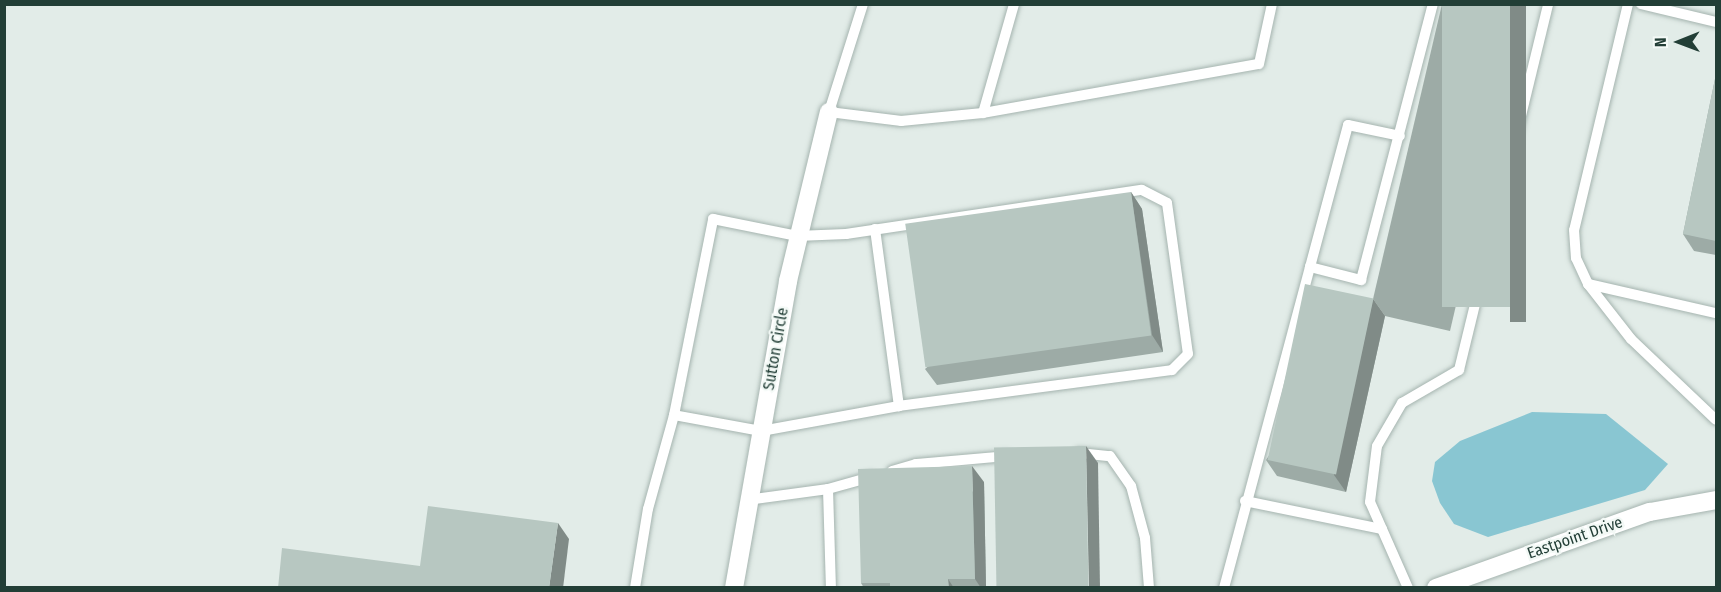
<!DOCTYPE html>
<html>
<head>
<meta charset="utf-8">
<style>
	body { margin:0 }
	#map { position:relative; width:1721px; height:592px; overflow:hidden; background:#e2ece8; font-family:"Fira Sans Condensed",sans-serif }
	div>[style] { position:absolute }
	.water>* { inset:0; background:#89c6d2 }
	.roads { filter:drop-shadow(0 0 2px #a5b4af) drop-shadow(0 0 2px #a5b4af) }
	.lane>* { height:10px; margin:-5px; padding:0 5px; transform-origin:5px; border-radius:5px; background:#fff }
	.street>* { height:18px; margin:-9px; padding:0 9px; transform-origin:9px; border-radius:9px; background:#fff }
	.wall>* { inset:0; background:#9daba6 }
	.shaded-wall>* { inset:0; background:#808b87; transform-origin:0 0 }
	.building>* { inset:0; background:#b7c7c1; transform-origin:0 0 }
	span { translate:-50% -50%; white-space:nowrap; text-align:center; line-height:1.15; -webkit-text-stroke:4.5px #f3f9f6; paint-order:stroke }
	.street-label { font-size:16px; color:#223e36 }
	.frame { position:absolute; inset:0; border:6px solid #223e36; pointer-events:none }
	.north { position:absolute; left:1649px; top:12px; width:60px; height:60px; -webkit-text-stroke:4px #f3f9f6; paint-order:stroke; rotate:269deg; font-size:16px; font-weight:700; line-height:24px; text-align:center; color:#223e36 }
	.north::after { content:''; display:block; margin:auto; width:21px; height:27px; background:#223e36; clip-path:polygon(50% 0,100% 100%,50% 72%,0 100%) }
</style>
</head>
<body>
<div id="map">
	<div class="water">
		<i style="clip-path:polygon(1532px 412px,1606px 414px,1668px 464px,1645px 490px,1488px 537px,1454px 524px,1440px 503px,1432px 481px,1435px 462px,1460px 441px)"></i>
	</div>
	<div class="roads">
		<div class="lane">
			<i style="left:863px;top:4px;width:113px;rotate:107.5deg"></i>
			<i style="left:829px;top:112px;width:73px;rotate:7.1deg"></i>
			<i style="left:901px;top:121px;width:82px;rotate:-5.6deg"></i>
			<i style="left:983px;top:113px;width:280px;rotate:-10.1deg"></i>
			<i style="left:1259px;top:64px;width:61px;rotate:-77.8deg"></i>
			<i style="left:1628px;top:4px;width:232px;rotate:103.4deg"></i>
			<i style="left:1574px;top:230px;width:28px;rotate:86deg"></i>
			<i style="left:1576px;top:258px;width:29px;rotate:65deg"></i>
			<i style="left:1588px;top:284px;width:131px;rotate:12.8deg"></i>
			<i style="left:1641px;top:4px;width:77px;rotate:13.5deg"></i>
			<i style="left:983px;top:113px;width:113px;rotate:-74.1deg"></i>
			<i style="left:875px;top:229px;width:179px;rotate:82.3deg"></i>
			<i style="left:1310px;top:267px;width:147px;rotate:-75deg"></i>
			<i style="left:1348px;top:125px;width:53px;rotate:11.9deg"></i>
			<i style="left:1588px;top:284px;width:70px;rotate:52deg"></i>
			<i style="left:1631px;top:339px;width:117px;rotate:43.6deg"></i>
			<i style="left:1079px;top:453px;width:31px;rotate:6deg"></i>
			<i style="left:1110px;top:456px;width:37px;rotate:55deg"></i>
			<i style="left:1131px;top:486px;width:54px;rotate:74.9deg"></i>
			<i style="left:1145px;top:538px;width:50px;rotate:85.4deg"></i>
			<i style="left:892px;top:471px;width:25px;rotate:-16deg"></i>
			<i style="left:916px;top:464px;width:91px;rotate:-5deg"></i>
			<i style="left:828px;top:489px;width:99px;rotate:88.3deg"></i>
			<i style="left:747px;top:500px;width:82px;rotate:-7.7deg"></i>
			<i style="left:828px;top:489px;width:45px;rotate:-15.6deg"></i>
			<i style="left:1245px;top:501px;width:140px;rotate:11.6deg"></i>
			<i style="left:635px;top:588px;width:80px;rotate:-80.7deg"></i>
			<i style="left:648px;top:509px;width:98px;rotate:-74.5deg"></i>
			<i style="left:674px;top:415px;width:200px;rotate:-78.7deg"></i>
			<i style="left:713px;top:219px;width:86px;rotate:11.4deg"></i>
			<i style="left:797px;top:236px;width:49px;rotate:-2.3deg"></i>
			<i style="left:846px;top:234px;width:299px;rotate:-8.5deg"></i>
			<i style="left:1142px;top:190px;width:28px;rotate:27deg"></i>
			<i style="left:1167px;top:203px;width:152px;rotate:82.1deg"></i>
			<i style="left:1188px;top:354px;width:23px;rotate:135deg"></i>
			<i style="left:1172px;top:370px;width:275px;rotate:172.5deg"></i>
			<i style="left:899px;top:406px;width:140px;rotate:169.7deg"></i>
			<i style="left:761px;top:431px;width:88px;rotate:-169.6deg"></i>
			<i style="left:1224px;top:588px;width:332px;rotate:-75deg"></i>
			<i style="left:1310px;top:267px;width:53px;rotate:14.3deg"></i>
			<i style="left:1361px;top:280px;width:285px;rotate:-75.4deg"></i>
			<i style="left:1408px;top:588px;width:94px;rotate:-113.8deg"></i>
			<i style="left:1370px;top:502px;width:56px;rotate:-82.9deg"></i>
			<i style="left:1377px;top:446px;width:50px;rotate:-59.8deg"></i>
			<i style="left:1402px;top:403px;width:66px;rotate:-30.1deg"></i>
			<i style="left:1459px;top:370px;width:377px;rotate:-76.3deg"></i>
		</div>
		<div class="street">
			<i style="left:734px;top:588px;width:312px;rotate:-80deg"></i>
			<i style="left:788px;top:281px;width:174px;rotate:-76.4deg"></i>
			<i style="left:1436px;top:588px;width:227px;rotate:-19.6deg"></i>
			<i style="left:1650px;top:512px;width:67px;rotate:-10.3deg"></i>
		</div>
	</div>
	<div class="wall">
		<i style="clip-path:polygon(1442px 4px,1526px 4px,1450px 331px,1385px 316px,1373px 299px)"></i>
		<i style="clip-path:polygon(1716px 74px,1716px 255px,1694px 251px,1683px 234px)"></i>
		<i style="clip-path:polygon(1131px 192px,1142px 209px,1163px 352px,937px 385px,925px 369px)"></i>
		<i style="clip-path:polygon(1373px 299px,1385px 316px,1346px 492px,1277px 476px,1266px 460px)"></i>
		<i style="clip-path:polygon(984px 482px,986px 588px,864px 588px,861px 583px)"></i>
	</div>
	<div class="shaded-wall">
		<i style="left:1510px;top:4px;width:16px;height:318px"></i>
		<i style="clip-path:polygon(1131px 192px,1142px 209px,1163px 352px,1152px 335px)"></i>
		<i style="clip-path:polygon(1373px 299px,1385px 316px,1346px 492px,1334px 475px)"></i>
		<i style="clip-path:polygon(1086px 446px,1098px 463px,1100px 588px,1089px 588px)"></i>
		<i style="clip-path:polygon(972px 466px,984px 482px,986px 588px,981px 588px,975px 579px)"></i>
		<i style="clip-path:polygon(558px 523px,569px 539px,563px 588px,549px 588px)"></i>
		<i style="clip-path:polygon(948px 579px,954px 588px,949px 588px)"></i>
	</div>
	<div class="building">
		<i style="left:1442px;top:4px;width:68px;height:303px"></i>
		<i style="clip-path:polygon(1716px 74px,1716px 241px,1683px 234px)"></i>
		<i style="left:1131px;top:192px;width:145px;height:228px;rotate:82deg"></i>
		<i style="left:1305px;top:284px;width:70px;height:180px;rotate:12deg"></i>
		<i style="left:1086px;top:446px;width:142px;height:92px;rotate:89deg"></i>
		<i style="clip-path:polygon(972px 466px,975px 579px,948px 579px,949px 588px,890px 588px,890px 583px,861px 583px,858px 469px)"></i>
		<i style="clip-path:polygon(428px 506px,558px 523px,549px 588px,278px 588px,282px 548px,420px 566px)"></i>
	</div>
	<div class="street-label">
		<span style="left:776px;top:349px;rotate:-80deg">Sutton Circle</span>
		<span style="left:1575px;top:538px;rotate:-19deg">Eastpoint Drive</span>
	</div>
	<div class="frame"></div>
	<div class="north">N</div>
</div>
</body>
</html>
